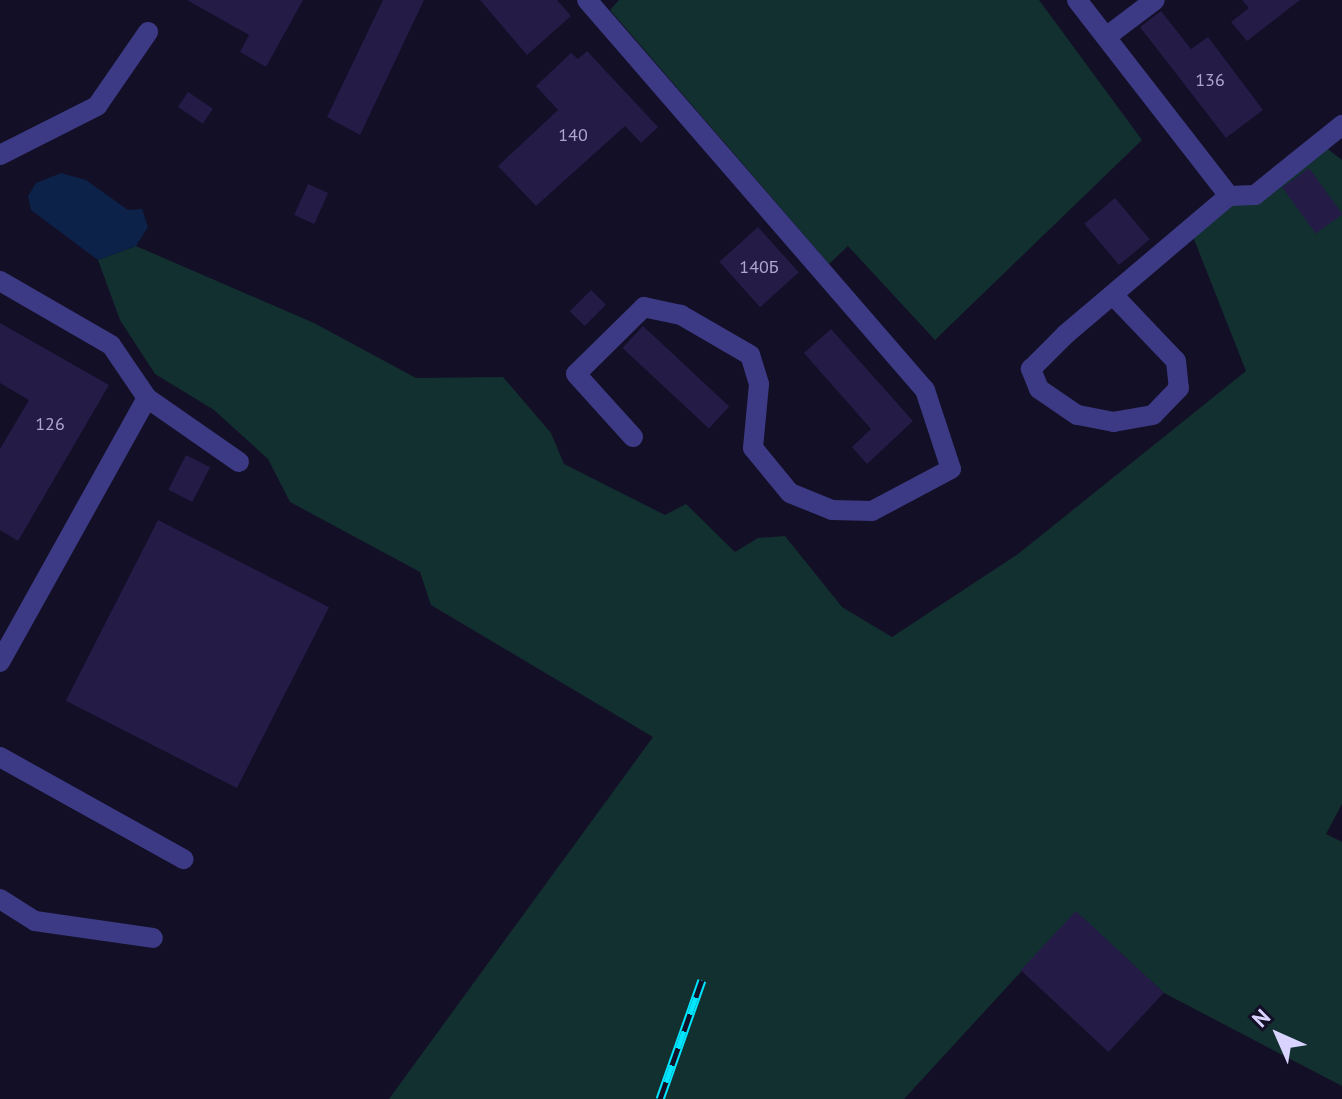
<!DOCTYPE html>
<html>
<head>
<meta charset="utf-8">
<style>
	body { margin:0 }
	#map { position:relative; width:1342px; height:1099px; overflow:hidden; background:#130f26; font-family:"PT Sans",sans-serif }
	div>[style] { position:absolute }
	.green>* { inset:0; background:#12302f }
	.water>* { inset:0; background:#0c2248 }
	.building>* { inset:0; background:#241b47; transform-origin:0 0 }
	.minor>* { height:20px; margin:-10px; padding:0 10px; transform-origin:10px; border-radius:10px; background:#3d3a85 }
	.rail>* { height:9px; margin-top:-4.5px; transform-origin:0; background:repeating-linear-gradient(90deg,#130f26 0 18px,#00e5ff 0 36px); box-sizing:border-box; border-block:2px solid #00e5ff }
	span { translate:-50% -50%; white-space:nowrap; text-align:center; line-height:1.15; -webkit-text-stroke:6px #130f26; paint-order:stroke }
	.number-label { font-size:18px; color:#aca6d1 }
	.number-label span { -webkit-text-stroke-width:0 }
	.north { position:absolute; left:1238px; top:995px; width:80px; height:80px; -webkit-text-stroke:6px #130f26; paint-order:stroke; rotate:315deg; font-size:22px; font-weight:700; line-height:32px; text-align:center; color:#d9d4ff }
	.north::after { content:''; display:block; margin:auto; width:28px; height:36px; background:#d9d4ff; clip-path:polygon(50% 0,100% 100%,50% 72%,0 100%) }
</style>
</head>
<body>
<div id="map">
	<div class="green">
		<i style="clip-path:polygon(619px 0,1039px 0,1142px 140px,935px 340px,848px 246px,829px 264px,610px 10px)"></i>
		<i style="clip-path:polygon(1320px 143px,1342px 160px,1342px 804px,1326px 834px,1342px 842px,1342px 1086px,1164px 993px,1076px 912px,904px 1099px,389px 1099px,653px 737px,431px 605px,420px 572px,290px 502px,268px 459px,214px 410px,155px 374px,120px 320px,98px 260px,136px 246px,314px 323px,416px 378px,503px 377px,551px 433px,564px 464px,665px 515px,686px 504px,735px 552px,758px 538px,785px 536px,842px 607px,892px 637px,1018px 554px,1246px 371px,1190px 229px,1229px 196px,1255px 195px)"></i>
	</div>
	<div class="water">
		<i style="clip-path:polygon(61px 173px,86px 180px,128px 210px,142px 209px,148px 227px,136px 246px,98px 260px,31px 210px,28px 196px,36px 183px)"></i>
	</div>
	<div class="building">
		<i style="clip-path:polygon(187px 0,303px 0,266px 67px,240px 52px,249px 35px)"></i>
		<i style="clip-path:polygon(383px 0,424px 0,360px 135px,327px 117px)"></i>
		<i style="clip-path:polygon(480px 0,557px 0,571px 16px,527px 55px)"></i>
		<i style="clip-path:polygon(1242px 0,1300px 0,1247px 41px,1231px 22px,1249px 8px)"></i>
		<i style="clip-path:polygon(1161px 11px,1191px 49px,1208px 37px,1263px 110px,1226px 138px,1140px 27px)"></i>
		<i style="clip-path:polygon(587px 51px,658px 127px,641px 143px,625px 126px,536px 206px,498px 166px,558px 110px,536px 86px,571px 53px,578px 59px)"></i>
		<i style="left:188px;top:92px;width:30px;height:18px;rotate:34deg"></i>
		<i style="left:1309px;top:168px;width:57px;height:33px;rotate:54deg"></i>
		<i style="left:308px;top:184px;width:22px;height:34px;rotate:24deg"></i>
		<i style="left:1115px;top:198px;width:54px;height:40px;rotate:50deg"></i>
		<i style="left:758px;top:227px;width:61px;height:52px;rotate:48deg"></i>
		<i style="left:591px;top:290px;width:21px;height:30px;rotate:45deg"></i>
		<i style="clip-path:polygon(0 323px,109px 385px,18px 541px,0 530px,0 449px,29px 400px,0 383px)"></i>
		<i style="left:643px;top:326px;width:118px;height:30px;rotate:43deg"></i>
		<i style="clip-path:polygon(831px 329px,913px 421px,867px 464px,852px 447px,871px 429px,804px 353px)"></i>
		<i style="left:186px;top:455px;width:27px;height:39px;rotate:27deg"></i>
		<i style="left:158px;top:520px;width:192px;height:203px;rotate:27deg"></i>
		<i style="left:1076px;top:911px;width:120px;height:81px;rotate:43deg"></i>
	</div>
	<div class="minor">
		<i style="left:587px;top:0;width:516px;rotate:49.09deg"></i>
		<i style="left:925px;top:390px;width:83px;rotate:71.8deg"></i>
		<i style="left:951px;top:469px;width:89px;rotate:152deg"></i>
		<i style="left:872px;top:511px;width:40px;rotate:-178.6deg"></i>
		<i style="left:832px;top:510px;width:45px;rotate:-158deg"></i>
		<i style="left:790px;top:493px;width:58px;rotate:-129.4deg"></i>
		<i style="left:753px;top:448px;width:64px;rotate:-84.6deg"></i>
		<i style="left:759px;top:384px;width:30px;rotate:-107deg"></i>
		<i style="left:750px;top:355px;width:80px;rotate:-149.9deg"></i>
		<i style="left:681px;top:315px;width:38px;rotate:-168deg"></i>
		<i style="left:644px;top:307px;width:95px;rotate:135.4deg"></i>
		<i style="left:576px;top:374px;width:85px;rotate:47.9deg"></i>
		<i style="left:1077px;top:0;width:248px;rotate:52.2deg"></i>
		<i style="left:1106px;top:37px;width:61px;rotate:-37.1deg"></i>
		<i style="left:0;top:155px;width:109px;rotate:-26.8deg"></i>
		<i style="left:97px;top:106px;width:90px;rotate:-55.4deg"></i>
		<i style="left:0;top:281px;width:128px;rotate:30deg"></i>
		<i style="left:111px;top:345px;width:64px;rotate:55.8deg"></i>
		<i style="left:147px;top:398px;width:112px;rotate:34.8deg"></i>
		<i style="left:1113px;top:295px;width:91px;rotate:46.3deg"></i>
		<i style="left:1176px;top:361px;width:27px;rotate:84deg"></i>
		<i style="left:1179px;top:388px;width:37px;rotate:134deg"></i>
		<i style="left:1153px;top:415px;width:40px;rotate:170deg"></i>
		<i style="left:1114px;top:422px;width:38px;rotate:-169deg"></i>
		<i style="left:1077px;top:415px;width:46px;rotate:-145.6deg"></i>
		<i style="left:1039px;top:389px;width:22px;rotate:-112deg"></i>
		<i style="left:1031px;top:369px;width:49px;rotate:-45deg"></i>
		<i style="left:1066px;top:334px;width:214px;rotate:-40.3deg"></i>
		<i style="left:1229px;top:196px;width:26px;rotate:-2deg"></i>
		<i style="left:1255px;top:195px;width:112px;rotate:-38.8deg"></i>
		<i style="left:0;top:662px;width:302px;rotate:-60.9deg"></i>
		<i style="left:0;top:757px;width:210px;rotate:29.1deg"></i>
		<i style="left:0;top:899px;width:41px;rotate:32.2deg"></i>
		<i style="left:35px;top:921px;width:119px;rotate:8.2deg"></i>
	</div>
	<div class="rail">
		<i style="left:660px;top:1099px;width:126px;rotate:-70.6deg"></i>
	</div>
	<div class="number-label">
		<span style="left:1210px;top:80px">136</span>
		<span style="left:573px;top:135px">140</span>
		<span style="left:759px;top:267px">140Б</span>
		<span style="left:50px;top:424px">126</span>
	</div>
	<div class="north">N</div>
</div>
</body>
</html>
